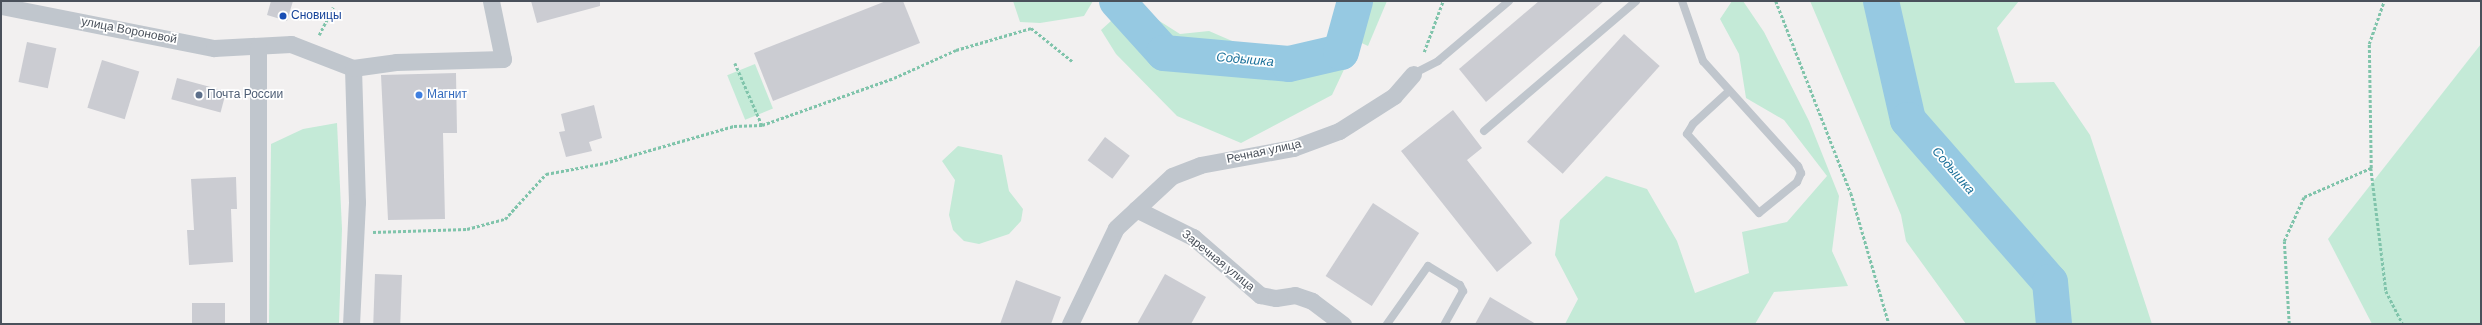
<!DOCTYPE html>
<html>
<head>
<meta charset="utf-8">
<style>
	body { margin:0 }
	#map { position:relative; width:2482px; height:325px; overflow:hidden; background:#f2f0f0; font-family:Helvetica,sans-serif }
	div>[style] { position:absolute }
	.green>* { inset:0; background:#c4ead7; transform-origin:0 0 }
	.river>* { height:36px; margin:-18px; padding:0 18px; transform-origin:18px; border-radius:18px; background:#96c9e2 }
	.building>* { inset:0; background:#cbccd2; transform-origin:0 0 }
	.path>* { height:2.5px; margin-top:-1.25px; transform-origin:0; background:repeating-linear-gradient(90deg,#80c4ab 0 3px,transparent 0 5px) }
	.lane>* { height:8px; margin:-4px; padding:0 4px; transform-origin:4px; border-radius:4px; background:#c0c6cd }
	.street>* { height:17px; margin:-8.5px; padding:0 8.5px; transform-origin:8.5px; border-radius:8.5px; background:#c0c6cd }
	.dots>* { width:11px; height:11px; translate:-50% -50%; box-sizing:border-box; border:2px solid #fff; border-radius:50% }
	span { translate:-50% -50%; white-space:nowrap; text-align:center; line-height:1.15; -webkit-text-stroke:3.5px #fff; paint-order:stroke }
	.transit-label { font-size:12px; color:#164399 }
	.left { translate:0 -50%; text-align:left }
	.street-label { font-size:12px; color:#4a515b }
	.service-label { font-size:12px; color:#4e5e75 }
	.shop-label { font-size:12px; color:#366cbe }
	.water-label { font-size:13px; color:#1d729b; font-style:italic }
	.frame { position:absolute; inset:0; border:2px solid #4a515b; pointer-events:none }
</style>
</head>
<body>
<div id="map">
	<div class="green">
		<i style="clip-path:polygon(1013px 1px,1093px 1px,1084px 16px,1040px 23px,1020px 22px)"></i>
		<i style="clip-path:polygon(1367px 1px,1387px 1px,1368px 46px,1353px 39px)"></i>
		<i style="clip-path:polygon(1732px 1px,1743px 1px,1764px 32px,1809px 121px,1839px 196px,1832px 251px,1848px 286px,1774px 292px,1755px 324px,1565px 324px,1578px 299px,1555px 255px,1560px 220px,1606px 176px,1647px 189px,1677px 241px,1695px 293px,1749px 273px,1742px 232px,1787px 222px,1827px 176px,1784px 120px,1746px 98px,1739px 54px,1720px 19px)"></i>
		<i style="clip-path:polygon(1810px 1px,2019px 1px,1997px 28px,2015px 83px,2054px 82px,2090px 135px,2152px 324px,1966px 324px,1906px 241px,1901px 215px)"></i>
		<i style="clip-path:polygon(1131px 3px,1180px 34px,1209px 31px,1246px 47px,1349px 59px,1332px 95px,1241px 143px,1177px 116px,1116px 54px,1101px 30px)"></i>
		<i style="clip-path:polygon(2481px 44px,2481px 324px,2372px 324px,2328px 239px)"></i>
		<i style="left:755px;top:64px;width:48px;height:30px;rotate:68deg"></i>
		<i style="clip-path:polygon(337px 123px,342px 229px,339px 324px,269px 324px,271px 144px,303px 129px)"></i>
		<i style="clip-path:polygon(958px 146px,1002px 155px,1009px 191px,1023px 209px,1021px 221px,1009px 234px,979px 244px,964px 241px,953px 230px,949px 215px,955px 180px,942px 161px)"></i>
	</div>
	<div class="river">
		<i style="left:1117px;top:1px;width:70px;rotate:47.9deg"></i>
		<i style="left:1164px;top:53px;width:125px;rotate:5deg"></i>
		<i style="left:1289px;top:64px;width:53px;rotate:-13deg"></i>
		<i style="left:1341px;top:52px;width:53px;rotate:-74.6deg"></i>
		<i style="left:1881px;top:1px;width:122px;rotate:77.2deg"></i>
		<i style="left:1908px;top:120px;width:215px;rotate:48.8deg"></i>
		<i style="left:2050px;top:282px;width:42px;rotate:84.6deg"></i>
	</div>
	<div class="building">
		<i style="clip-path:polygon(271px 1px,293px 1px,287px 21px,267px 15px)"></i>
		<i style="clip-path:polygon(531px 1px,600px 1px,600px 6px,537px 23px)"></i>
		<i style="clip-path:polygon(886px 1px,903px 1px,920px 43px,773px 101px,754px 53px)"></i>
		<i style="clip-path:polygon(1539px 1px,1604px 1px,1486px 102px,1459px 69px)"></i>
		<i style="left:1624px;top:34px;width:48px;height:145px;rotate:42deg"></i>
		<i style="left:27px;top:42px;width:30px;height:41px;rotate:12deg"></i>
		<i style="left:102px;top:60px;width:39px;height:50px;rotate:17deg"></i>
		<i style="clip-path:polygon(456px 73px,457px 133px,443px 133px,445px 219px,388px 220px,381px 75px)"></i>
		<i style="left:177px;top:78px;width:51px;height:22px;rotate:15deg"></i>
		<i style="clip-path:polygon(594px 105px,602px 138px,589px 142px,592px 151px,566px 157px,559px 132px,565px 131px,561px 114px)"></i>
		<i style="clip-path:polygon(1453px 110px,1482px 148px,1467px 160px,1532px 243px,1497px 272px,1401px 151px)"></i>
		<i style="left:1105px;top:137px;width:31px;height:29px;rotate:37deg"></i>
		<i style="clip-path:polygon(236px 177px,237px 209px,231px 209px,233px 262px,189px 265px,187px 230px,194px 230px,191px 179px)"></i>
		<i style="left:1373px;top:203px;width:55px;height:87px;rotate:33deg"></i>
		<i style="left:375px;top:274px;width:27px;height:50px;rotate:2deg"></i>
		<i style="clip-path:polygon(1165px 274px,1206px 297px,1191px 324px,1137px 324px)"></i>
		<i style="clip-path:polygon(1016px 280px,1061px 297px,1051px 324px,1000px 324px)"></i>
		<i style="clip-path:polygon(1490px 297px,1536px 324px,1475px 324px)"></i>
		<i style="left:225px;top:303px;width:21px;height:33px;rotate:90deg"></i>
	</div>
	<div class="path">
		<i style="left:1776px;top:1px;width:206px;rotate:68.7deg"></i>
		<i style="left:1851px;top:193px;width:136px;rotate:73.8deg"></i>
		<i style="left:319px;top:35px;width:31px;rotate:-63deg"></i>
		<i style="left:1424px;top:52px;width:54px;rotate:-69.6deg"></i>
		<i style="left:735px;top:63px;width:68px;rotate:66.5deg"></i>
		<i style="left:2371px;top:168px;width:124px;rotate:83deg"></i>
		<i style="left:2386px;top:291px;width:37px;rotate:63deg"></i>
		<i style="left:373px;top:232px;width:94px;rotate:-1.8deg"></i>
		<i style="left:467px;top:229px;width:39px;rotate:-15deg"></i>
		<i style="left:505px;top:219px;width:61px;rotate:-47.7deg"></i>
		<i style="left:546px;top:174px;width:60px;rotate:-10.6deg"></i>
		<i style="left:605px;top:163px;width:134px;rotate:-16deg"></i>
		<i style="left:734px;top:126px;width:28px;rotate:-2deg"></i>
		<i style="left:762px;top:125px;width:140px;rotate:-19.6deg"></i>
		<i style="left:894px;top:78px;width:68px;rotate:-24.3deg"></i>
		<i style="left:956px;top:50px;width:78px;rotate:-16.3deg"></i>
		<i style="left:1031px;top:28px;width:53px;rotate:38.8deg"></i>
		<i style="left:2289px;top:324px;width:83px;rotate:-93.4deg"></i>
		<i style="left:2284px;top:241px;width:48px;rotate:-65.6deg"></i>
		<i style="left:2304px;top:197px;width:73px;rotate:-23.4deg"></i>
		<i style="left:2371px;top:168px;width:124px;rotate:-90.9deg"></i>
		<i style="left:2369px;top:44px;width:46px;rotate:-70.8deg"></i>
	</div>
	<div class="lane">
		<i style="left:1682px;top:1px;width:64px;rotate:70.7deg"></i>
		<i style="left:1703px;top:61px;width:142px;rotate:47.9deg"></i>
		<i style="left:1798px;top:166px;width:8px;rotate:67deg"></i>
		<i style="left:1801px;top:173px;width:10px;rotate:114deg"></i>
		<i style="left:1797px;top:182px;width:49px;rotate:140.8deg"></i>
		<i style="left:1759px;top:213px;width:107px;rotate:-132.3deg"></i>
		<i style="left:1687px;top:134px;width:12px;rotate:-59deg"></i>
		<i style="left:1693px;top:124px;width:49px;rotate:-42.5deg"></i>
		<i style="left:1413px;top:74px;width:28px;rotate:-27deg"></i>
		<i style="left:1438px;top:61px;width:93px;rotate:-40.2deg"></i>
		<i style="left:1484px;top:131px;width:200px;rotate:-40.5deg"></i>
		<i style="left:1387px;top:324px;width:71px;rotate:-54.7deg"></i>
		<i style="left:1428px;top:266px;width:37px;rotate:31deg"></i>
		<i style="left:1460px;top:285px;width:7px;rotate:63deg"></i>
		<i style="left:1463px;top:291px;width:38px;rotate:119deg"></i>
	</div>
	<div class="street">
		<i style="left:1px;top:6px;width:217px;rotate:11.2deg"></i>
		<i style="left:214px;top:48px;width:77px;rotate:-3deg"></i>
		<i style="left:291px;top:44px;width:66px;rotate:21.2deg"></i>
		<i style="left:353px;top:68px;width:134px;rotate:88.3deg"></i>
		<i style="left:357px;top:202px;width:122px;rotate:92.8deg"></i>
		<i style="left:258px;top:47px;width:277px;rotate:90deg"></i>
		<i style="left:353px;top:68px;width:43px;rotate:-7.9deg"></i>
		<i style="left:396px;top:62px;width:107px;rotate:-1.6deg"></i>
		<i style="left:503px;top:59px;width:59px;rotate:-101.7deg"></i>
		<i style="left:1136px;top:209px;width:64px;rotate:26.2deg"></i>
		<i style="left:1193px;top:237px;width:89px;rotate:40.9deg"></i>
		<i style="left:1260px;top:295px;width:16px;rotate:11deg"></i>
		<i style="left:1276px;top:298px;width:19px;rotate:-9deg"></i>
		<i style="left:1295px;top:295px;width:18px;rotate:19deg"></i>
		<i style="left:1312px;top:301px;width:39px;rotate:37deg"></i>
		<i style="left:1070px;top:324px;width:106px;rotate:-64.4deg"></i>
		<i style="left:1116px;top:228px;width:76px;rotate:-42.9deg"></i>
		<i style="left:1172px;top:176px;width:30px;rotate:-21deg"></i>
		<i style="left:1200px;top:165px;width:95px;rotate:-10.4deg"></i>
		<i style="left:1293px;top:148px;width:49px;rotate:-20.3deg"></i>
		<i style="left:1339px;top:131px;width:65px;rotate:-32.5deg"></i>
		<i style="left:1394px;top:96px;width:29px;rotate:-49deg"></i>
	</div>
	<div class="dots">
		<i style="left:283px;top:16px;background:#1a4fb4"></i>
		<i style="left:199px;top:95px;background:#5c6f8a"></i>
		<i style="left:419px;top:95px;background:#3f7fe0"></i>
	</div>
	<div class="transit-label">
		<span class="left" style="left:291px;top:16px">Сновицы</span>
	</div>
	<div class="street-label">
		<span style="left:129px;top:31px;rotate:11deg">улица Вороновой</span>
		<span style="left:1264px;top:152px;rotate:-12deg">Речная улица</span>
		<span style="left:1218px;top:261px;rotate:39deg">Заречная улица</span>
	</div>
	<div class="service-label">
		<span class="left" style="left:207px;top:95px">Почта России</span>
	</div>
	<div class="shop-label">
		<span class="left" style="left:427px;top:95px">Магнит</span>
	</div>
	<div class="water-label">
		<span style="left:1245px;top:60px;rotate:5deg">Содышка</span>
		<span style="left:1953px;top:171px;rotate:49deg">Содышка</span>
	</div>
	<div class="frame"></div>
</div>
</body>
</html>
